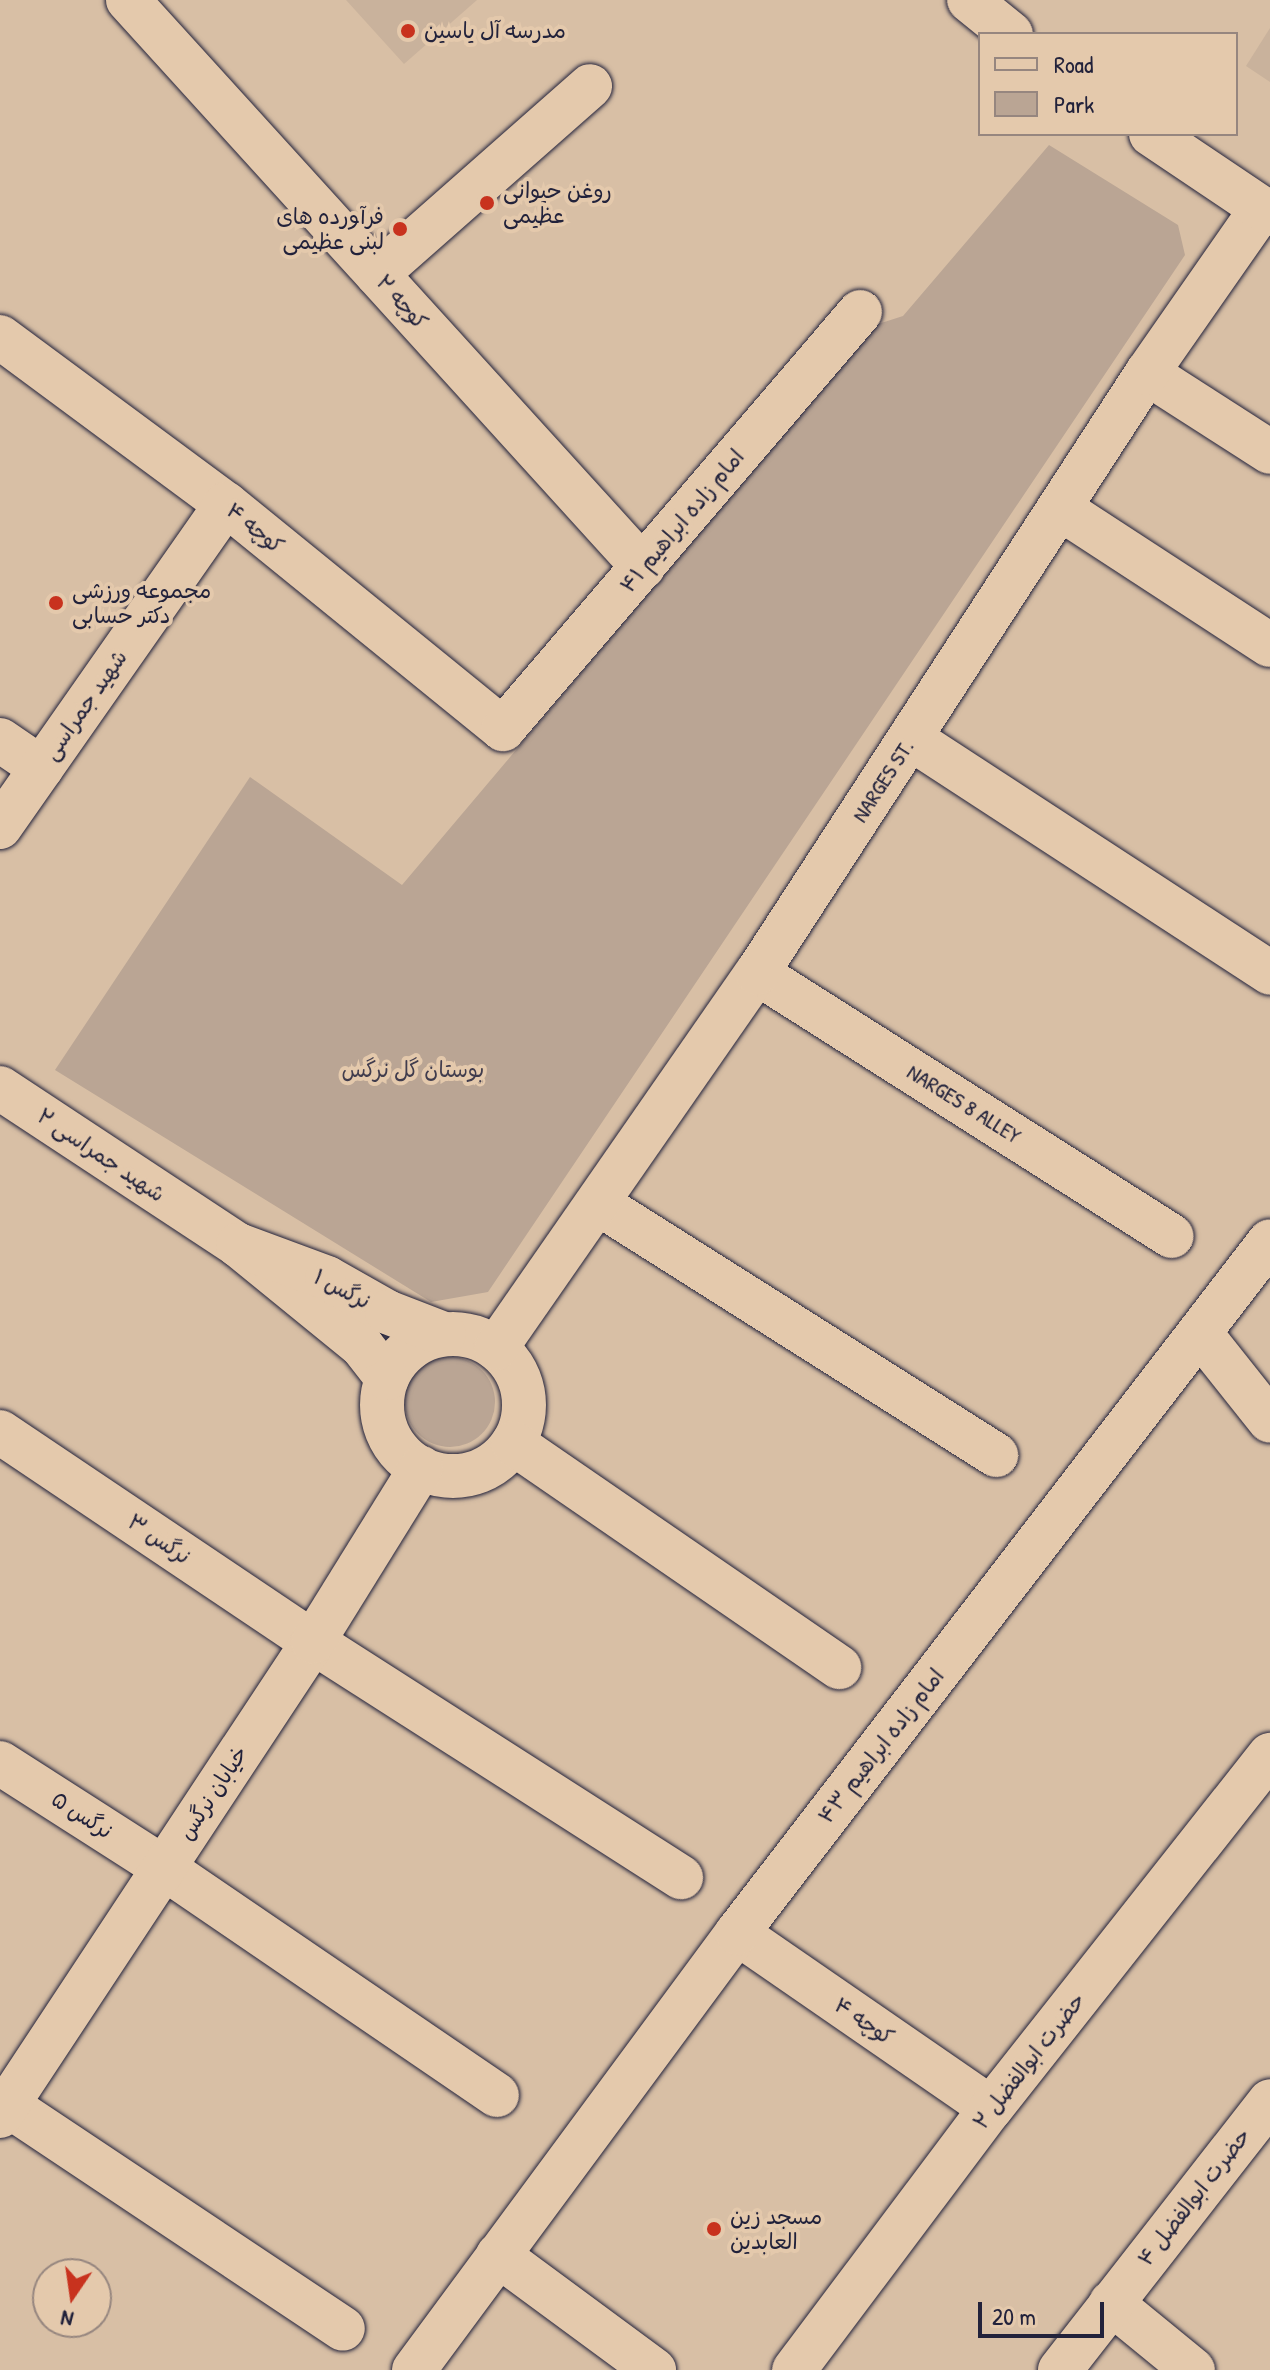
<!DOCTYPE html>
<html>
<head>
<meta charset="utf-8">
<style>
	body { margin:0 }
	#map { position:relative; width:1270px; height:2370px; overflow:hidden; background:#d8bfa5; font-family:"Patrick Hand","Playpen Sans Arabic",sans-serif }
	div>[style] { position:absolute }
	.built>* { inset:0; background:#c9b29c }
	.green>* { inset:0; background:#baa594 }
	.round { border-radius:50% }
	.roads { filter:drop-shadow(0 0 2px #22223b) drop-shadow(0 0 2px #22223b) }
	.minor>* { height:44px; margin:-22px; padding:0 22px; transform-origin:22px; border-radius:22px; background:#e4c9ac }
	.minor>.ring { margin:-22px; padding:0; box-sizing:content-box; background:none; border:44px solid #e4c9ac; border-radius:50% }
	.major>* { height:44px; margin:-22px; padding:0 22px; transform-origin:22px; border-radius:22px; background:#e4c9ac }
	.dots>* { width:22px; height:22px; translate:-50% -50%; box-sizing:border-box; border:4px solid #e4c9ac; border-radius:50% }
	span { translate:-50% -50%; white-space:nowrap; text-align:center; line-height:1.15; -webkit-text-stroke:8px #e4c9ac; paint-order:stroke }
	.poi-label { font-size:22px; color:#22223b }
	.left { translate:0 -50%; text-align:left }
	.right { translate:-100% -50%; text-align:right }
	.street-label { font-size:22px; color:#22223b }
	.park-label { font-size:22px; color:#403c4d }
	.legend { position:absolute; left:978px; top:32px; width:260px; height:104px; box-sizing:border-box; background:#e4c9ac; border:2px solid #96867f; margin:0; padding:10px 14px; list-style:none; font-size:24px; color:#22223b }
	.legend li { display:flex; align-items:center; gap:16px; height:40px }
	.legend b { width:40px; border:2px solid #96867f }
	.north { position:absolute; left:32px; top:2258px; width:80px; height:80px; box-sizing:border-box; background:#e4c9ac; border:2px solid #96867f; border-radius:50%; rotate:193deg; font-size:22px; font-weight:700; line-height:32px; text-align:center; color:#22223b }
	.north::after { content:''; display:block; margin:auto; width:28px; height:36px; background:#c8321e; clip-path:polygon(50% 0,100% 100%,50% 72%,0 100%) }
	.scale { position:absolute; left:978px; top:2302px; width:126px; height:36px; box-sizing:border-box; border:4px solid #22223b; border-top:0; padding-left:10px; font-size:24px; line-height:28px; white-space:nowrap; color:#22223b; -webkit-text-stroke:6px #e4c9ac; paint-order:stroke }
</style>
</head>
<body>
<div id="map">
	<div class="built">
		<i style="clip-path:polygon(346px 0,477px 0,404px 64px)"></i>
		<i style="clip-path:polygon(1270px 28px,1270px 82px,1246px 66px)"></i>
	</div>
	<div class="green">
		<i style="clip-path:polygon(1049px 145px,1178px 225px,1185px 255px,488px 1292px,431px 1302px,55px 1070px,250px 777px,402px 885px,875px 325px,903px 316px)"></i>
		<i class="round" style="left:405px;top:1357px;width:90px;height:90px"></i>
	</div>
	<div class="roads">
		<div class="minor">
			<i style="left:128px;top:0;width:766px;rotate:47.75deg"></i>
			<i style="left:377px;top:274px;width:284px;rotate:-41.4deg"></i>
			<i style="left:0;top:337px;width:281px;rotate:36.5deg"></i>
			<i style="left:226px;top:504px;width:357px;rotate:39.1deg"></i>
			<i style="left:503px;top:729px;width:549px;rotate:-49.43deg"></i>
			<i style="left:1147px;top:373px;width:146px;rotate:32.7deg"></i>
			<i style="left:1061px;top:509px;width:249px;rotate:33.1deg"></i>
			<i style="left:910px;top:738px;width:430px;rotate:33.1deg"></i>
			<i style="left:0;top:740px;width:50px;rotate:34.3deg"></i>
			<i style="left:0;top:827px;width:394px;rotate:-55deg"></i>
			<i style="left:757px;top:973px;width:491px;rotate:32.4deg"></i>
			<i style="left:0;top:1088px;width:285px;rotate:33.4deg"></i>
			<i style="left:599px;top:1204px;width:470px;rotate:32.3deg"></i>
			<i style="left:1200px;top:1333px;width:112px;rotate:51.5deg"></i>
			<i class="ring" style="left:382px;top:1334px;width:98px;height:98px"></i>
			<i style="left:496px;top:1348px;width:457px;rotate:-55.2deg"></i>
			<i style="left:757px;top:973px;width:716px;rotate:-56.98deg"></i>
			<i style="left:1147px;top:373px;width:201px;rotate:-55.1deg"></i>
			<i style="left:387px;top:1378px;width:41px;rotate:-128deg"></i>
			<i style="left:362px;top:1346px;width:160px;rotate:-140.8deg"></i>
			<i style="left:238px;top:1245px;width:95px;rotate:20.3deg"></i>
			<i style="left:327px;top:1278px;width:69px;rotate:29.5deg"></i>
			<i style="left:387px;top:1312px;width:61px;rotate:21.1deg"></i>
			<i style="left:0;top:1432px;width:377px;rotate:33.9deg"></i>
			<i style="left:313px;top:1642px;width:437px;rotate:32.6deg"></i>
			<i style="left:513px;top:1443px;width:396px;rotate:34.5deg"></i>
			<i style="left:0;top:1763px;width:195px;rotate:32.6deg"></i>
			<i style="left:164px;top:1868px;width:403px;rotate:34.3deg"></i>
			<i style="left:737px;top:1933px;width:308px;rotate:34.6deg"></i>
			<i style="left:0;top:2100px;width:412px;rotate:33.7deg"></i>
			<i style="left:0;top:2116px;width:568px;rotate:-56.56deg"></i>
			<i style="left:313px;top:1642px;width:205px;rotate:-58.2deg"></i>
			<i style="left:498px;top:2255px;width:194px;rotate:36.4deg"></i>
			<i style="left:1111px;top:2303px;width:106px;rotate:39.3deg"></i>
			<i style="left:414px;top:2370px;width:543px;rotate:-53.53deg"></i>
			<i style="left:737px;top:1933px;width:873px;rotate:-52.4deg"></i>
			<i style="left:794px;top:2370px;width:328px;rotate:-53.1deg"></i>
			<i style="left:991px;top:2108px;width:450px;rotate:-51.7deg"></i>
			<i style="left:1060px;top:2370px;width:341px;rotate:-52deg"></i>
		</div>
		<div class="major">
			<i style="left:969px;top:0;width:54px;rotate:39deg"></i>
			<i style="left:1151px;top:134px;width:143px;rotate:33.9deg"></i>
		</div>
	</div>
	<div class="dots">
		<i style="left:408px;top:31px;background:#c8321e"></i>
		<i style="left:487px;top:203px;background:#c8321e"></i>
		<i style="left:400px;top:229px;background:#c8321e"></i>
		<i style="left:56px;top:603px;background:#c8321e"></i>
		<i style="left:714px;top:2229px;background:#c8321e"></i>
	</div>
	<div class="poi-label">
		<span class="left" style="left:424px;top:31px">مدرسه آل یاسین</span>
		<span class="left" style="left:503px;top:203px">روغن حیوانی<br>عظیمی</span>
		<span class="right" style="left:384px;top:229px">فرآورده های<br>لبنی عظیمی</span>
		<span class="left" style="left:72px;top:603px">مجموعه ورزشی<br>دکتر حسابی</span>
		<span class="left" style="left:730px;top:2229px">مسجد زین<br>العابدین</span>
	</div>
	<div class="street-label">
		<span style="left:402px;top:302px;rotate:48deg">کوچه ۲</span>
		<span style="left:682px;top:521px;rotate:-50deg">امام زاده ابراهیم ۴۱</span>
		<span style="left:255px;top:528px;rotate:39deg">کوچه ۴</span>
		<span style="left:85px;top:705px;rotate:-55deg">شهید جمراسی</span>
		<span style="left:883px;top:781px;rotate:-57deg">NARGES ST.</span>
		<span style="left:964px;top:1104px;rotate:32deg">NARGES 8 ALLEY</span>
		<span style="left:101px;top:1155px;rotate:34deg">شهید جمراسی ۲</span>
		<span style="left:342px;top:1289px;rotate:27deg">نرگس ۱</span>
		<span style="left:159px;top:1539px;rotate:34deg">نرگس ۳</span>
		<span style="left:881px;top:1746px;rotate:-52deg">امام زاده ابراهیم ۴۳</span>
		<span style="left:213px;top:1793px;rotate:-57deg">خیابان نرگس</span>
		<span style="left:82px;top:1815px;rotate:33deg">نرگس ۵</span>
		<span style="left:864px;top:2021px;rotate:34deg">کوچه ۴</span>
		<span style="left:1029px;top:2061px;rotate:-52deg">حضرت ابوالفضل ۲</span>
		<span style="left:1194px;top:2197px;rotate:-52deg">حضرت ابوالفضل ۴</span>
	</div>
	<div class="park-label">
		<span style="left:413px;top:1070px">بوستان گل نرگس</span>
	</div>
	<ul class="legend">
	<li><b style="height:10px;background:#e4c9ac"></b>Road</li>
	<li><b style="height:22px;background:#baa594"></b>Park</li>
	</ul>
	<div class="north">N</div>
	<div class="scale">20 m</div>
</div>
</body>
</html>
